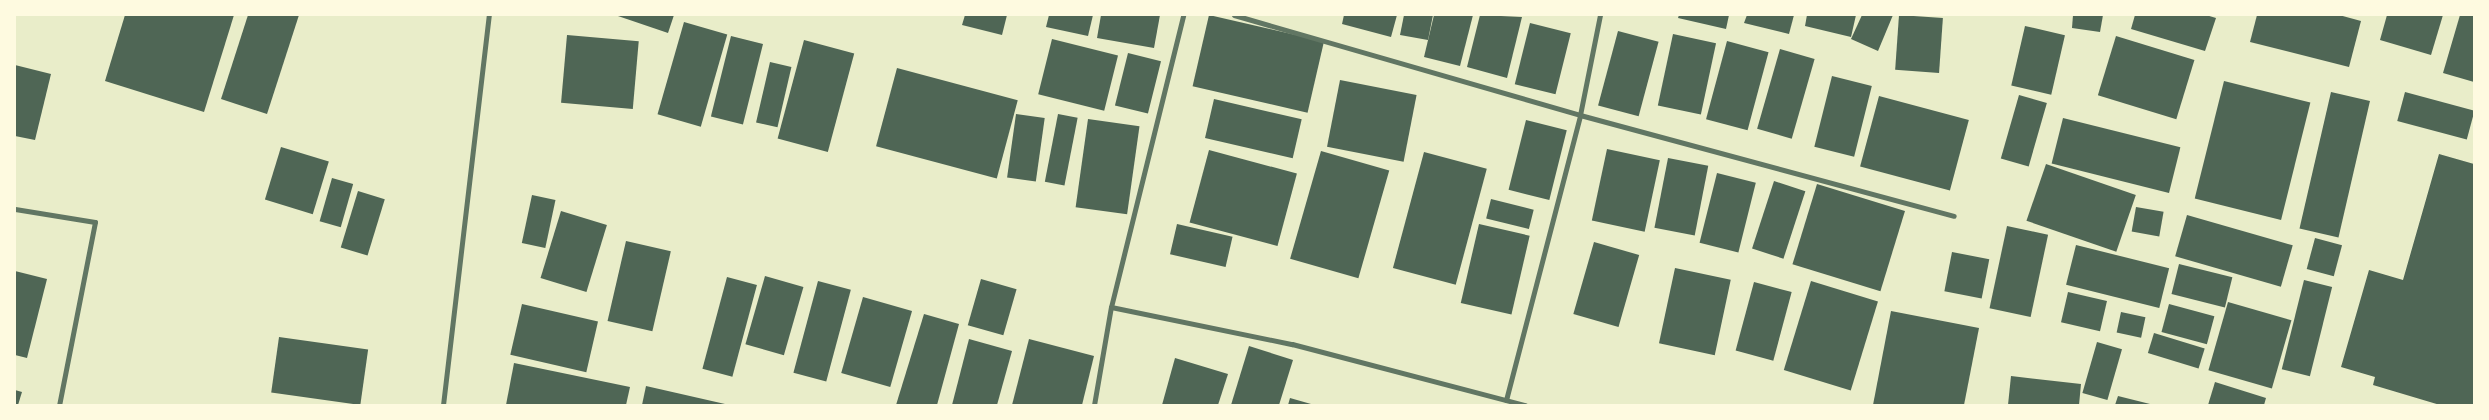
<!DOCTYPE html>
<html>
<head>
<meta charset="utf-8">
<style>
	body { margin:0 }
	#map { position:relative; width:2489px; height:420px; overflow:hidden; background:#e9edc9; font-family:Inter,sans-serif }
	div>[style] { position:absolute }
	.building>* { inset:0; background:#4f6655; transform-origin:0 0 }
	.minor>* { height:5px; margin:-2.5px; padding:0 2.5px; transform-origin:2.5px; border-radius:2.5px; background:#617663 }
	span { translate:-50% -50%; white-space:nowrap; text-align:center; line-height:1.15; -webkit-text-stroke:5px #fefae0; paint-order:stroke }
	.frame { position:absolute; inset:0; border:16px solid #fefae0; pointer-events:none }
</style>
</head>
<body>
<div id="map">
	<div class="building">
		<i style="clip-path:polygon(125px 15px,234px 15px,204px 112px,105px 81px)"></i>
		<i style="clip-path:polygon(248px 15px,299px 15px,267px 114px,221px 99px)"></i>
		<i style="clip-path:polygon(615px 15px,674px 15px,668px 33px)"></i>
		<i style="clip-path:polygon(965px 15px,1007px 15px,1002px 35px,962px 25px)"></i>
		<i style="clip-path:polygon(1049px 15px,1093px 15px,1088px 36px,1046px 27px)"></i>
		<i style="clip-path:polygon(1101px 15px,1160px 15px,1154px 48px,1097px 38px)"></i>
		<i style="left:1209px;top:15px;width:118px;height:73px;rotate:13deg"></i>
		<i style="clip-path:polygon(1344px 15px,1397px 15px,1391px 37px,1342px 24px)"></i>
		<i style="clip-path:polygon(1404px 15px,1433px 15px,1428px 40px,1400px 35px)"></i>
		<i style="clip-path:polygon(1434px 15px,1473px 15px,1460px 66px,1424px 57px)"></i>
		<i style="clip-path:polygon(1480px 15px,1522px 17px,1507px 78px,1467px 67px)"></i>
		<i style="clip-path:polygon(1679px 15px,1729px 15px,1726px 29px,1678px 18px)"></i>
		<i style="clip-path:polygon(1747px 15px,1794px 15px,1789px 34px,1744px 23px)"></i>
		<i style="clip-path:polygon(1807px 15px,1856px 15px,1851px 37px,1805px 26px)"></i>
		<i style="clip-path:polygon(1862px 15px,1893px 15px,1878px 51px,1851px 39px)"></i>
		<i style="left:1899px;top:15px;width:44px;height:55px;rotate:4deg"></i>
		<i style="clip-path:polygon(2073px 15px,2103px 15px,2100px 32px,2072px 28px)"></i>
		<i style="clip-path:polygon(2135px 15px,2206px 15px,2216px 18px,2205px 51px,2131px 29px)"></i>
		<i style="clip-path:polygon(2257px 15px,2339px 15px,2361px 21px,2349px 67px,2250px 42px)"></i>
		<i style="clip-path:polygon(2387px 15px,2443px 15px,2431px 55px,2380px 40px)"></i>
		<i style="clip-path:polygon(2460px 15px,2474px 15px,2474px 82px,2443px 73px)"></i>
		<i style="left:684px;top:22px;width:45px;height:96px;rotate:16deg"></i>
		<i style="left:1530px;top:23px;width:42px;height:63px;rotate:14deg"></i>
		<i style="left:2025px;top:26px;width:41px;height:61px;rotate:13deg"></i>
		<i style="left:1618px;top:31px;width:42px;height:77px;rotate:15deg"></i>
		<i style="left:1673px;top:34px;width:44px;height:73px;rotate:12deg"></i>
		<i style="left:567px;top:35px;width:72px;height:68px;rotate:5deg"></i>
		<i style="left:731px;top:36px;width:33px;height:83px;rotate:14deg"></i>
		<i style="left:2116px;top:36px;width:82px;height:62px;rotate:17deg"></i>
		<i style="left:1052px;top:39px;width:68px;height:57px;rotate:14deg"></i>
		<i style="left:804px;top:40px;width:52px;height:102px;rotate:15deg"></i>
		<i style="left:1727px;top:41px;width:43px;height:81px;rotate:15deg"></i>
		<i style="left:1780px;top:49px;width:36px;height:83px;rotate:16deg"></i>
		<i style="left:1128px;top:53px;width:34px;height:54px;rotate:14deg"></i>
		<i style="left:770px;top:62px;width:22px;height:62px;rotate:13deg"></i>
		<i style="clip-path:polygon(15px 65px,51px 74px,35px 140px,15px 136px)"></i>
		<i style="left:897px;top:68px;width:125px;height:81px;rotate:15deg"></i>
		<i style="left:1832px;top:76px;width:41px;height:73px;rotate:14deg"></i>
		<i style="left:1340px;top:80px;width:78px;height:68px;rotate:11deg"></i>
		<i style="left:2224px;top:81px;width:89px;height:121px;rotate:14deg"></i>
		<i style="left:2331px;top:92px;width:40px;height:140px;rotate:13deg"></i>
		<i style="left:2405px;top:92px;width:72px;height:30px;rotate:15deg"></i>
		<i style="left:2019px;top:95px;width:29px;height:66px;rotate:16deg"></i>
		<i style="left:1879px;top:96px;width:93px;height:73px;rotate:15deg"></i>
		<i style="left:1214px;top:99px;width:90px;height:40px;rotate:13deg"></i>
		<i style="left:1016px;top:114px;width:29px;height:64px;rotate:8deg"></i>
		<i style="left:1058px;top:114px;width:20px;height:69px;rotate:11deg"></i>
		<i style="left:2063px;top:118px;width:121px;height:47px;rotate:14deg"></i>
		<i style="left:1088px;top:119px;width:52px;height:89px;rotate:8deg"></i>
		<i style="left:1526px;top:120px;width:42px;height:72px;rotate:14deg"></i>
		<i style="left:281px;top:147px;width:50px;height:55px;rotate:17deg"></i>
		<i style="left:1607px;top:149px;width:54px;height:73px;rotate:12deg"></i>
		<i style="left:1209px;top:150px;width:91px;height:75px;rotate:15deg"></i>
		<i style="left:1321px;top:151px;width:71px;height:112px;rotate:16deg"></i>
		<i style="left:1424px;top:152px;width:65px;height:120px;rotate:15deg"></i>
		<i style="clip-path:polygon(2439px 154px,2474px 164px,2474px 405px,2440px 405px,2373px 385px,2375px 377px,2341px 367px,2369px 270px,2403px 280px)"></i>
		<i style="left:1668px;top:158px;width:41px;height:71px;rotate:11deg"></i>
		<i style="left:2046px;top:164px;width:95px;height:60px;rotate:19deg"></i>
		<i style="left:1717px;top:173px;width:40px;height:72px;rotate:14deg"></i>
		<i style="left:332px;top:178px;width:22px;height:45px;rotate:16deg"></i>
		<i style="left:1774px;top:181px;width:33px;height:71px;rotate:18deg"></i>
		<i style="left:1817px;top:184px;width:92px;height:84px;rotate:17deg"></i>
		<i style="left:358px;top:191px;width:28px;height:59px;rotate:17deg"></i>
		<i style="left:532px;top:195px;width:24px;height:49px;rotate:12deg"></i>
		<i style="left:1491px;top:199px;width:44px;height:20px;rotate:14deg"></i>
		<i style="left:2136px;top:207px;width:28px;height:25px;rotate:10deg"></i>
		<i style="left:561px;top:211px;width:48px;height:70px;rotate:17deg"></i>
		<i style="left:2187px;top:215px;width:110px;height:43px;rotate:16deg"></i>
		<i style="left:1177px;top:224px;width:57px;height:31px;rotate:13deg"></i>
		<i style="left:1479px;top:224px;width:52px;height:81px;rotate:13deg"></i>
		<i style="left:2007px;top:226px;width:42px;height:84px;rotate:12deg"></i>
		<i style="left:2315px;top:238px;width:28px;height:32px;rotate:15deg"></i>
		<i style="left:626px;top:241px;width:46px;height:82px;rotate:13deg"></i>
		<i style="left:1594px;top:242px;width:47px;height:75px;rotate:16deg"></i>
		<i style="left:2076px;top:245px;width:96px;height:41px;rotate:14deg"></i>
		<i style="left:1952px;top:252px;width:38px;height:40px;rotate:11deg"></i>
		<i style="left:2179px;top:264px;width:55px;height:31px;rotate:14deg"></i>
		<i style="left:1675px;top:268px;width:57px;height:77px;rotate:12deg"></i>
		<i style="clip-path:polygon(15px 271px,47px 279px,27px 358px,15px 355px)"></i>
		<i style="left:765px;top:276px;width:40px;height:71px;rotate:16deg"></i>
		<i style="left:727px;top:277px;width:31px;height:95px;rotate:15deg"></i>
		<i style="left:981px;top:279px;width:37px;height:48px;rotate:16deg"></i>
		<i style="left:2304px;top:280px;width:29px;height:92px;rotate:14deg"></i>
		<i style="left:818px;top:281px;width:34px;height:95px;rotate:15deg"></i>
		<i style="left:1811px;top:281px;width:70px;height:93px;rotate:17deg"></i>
		<i style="left:1754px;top:282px;width:39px;height:71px;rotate:15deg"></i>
		<i style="left:2068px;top:292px;width:40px;height:31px;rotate:13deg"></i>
		<i style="left:863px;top:297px;width:51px;height:79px;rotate:16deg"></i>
		<i style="left:2228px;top:302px;width:66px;height:71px;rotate:16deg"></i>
		<i style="left:522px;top:304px;width:78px;height:52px;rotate:13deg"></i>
		<i style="left:2169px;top:304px;width:47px;height:29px;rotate:15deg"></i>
		<i style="clip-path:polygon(1891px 311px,1979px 328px,1964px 405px,1873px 405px)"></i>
		<i style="left:2121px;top:312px;width:25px;height:21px;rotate:12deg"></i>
		<i style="clip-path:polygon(924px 314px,959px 324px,937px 405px,896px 405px)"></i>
		<i style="left:2154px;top:333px;width:53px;height:21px;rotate:17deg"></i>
		<i style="left:279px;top:337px;width:90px;height:56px;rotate:8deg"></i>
		<i style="clip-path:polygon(969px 339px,1012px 351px,997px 405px,952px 405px)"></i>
		<i style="clip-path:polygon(1029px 339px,1094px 356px,1082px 405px,1012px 405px)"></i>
		<i style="left:2097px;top:342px;width:26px;height:53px;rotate:16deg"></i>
		<i style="clip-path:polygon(1249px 346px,1293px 360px,1279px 405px,1231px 405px)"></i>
		<i style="clip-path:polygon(1175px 358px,1228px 374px,1218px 405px,1162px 405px)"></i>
		<i style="clip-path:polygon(514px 363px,630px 387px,626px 405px,506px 405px)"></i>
		<i style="clip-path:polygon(2011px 376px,2081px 384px,2079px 405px,2008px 405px)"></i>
		<i style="clip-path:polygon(2215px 382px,2266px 398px,2264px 405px,2208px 405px)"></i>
		<i style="clip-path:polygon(646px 386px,725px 404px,725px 405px,642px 405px)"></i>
		<i style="clip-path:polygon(15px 390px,22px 392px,18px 405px,15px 405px)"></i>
		<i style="clip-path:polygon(2118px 396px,2150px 404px,2150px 405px,2115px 405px)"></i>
		<i style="clip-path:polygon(1290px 398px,1311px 404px,1311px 405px,1288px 405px)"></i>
	</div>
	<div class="minor">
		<i style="left:1234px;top:15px;width:360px;rotate:16.1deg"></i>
		<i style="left:1580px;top:115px;width:387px;rotate:15.1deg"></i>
		<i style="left:15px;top:209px;width:81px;rotate:9.2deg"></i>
		<i style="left:95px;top:222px;width:187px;rotate:101.1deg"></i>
		<i style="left:1111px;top:307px;width:185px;rotate:11.6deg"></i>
		<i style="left:1292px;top:344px;width:241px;rotate:14.7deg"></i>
		<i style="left:1506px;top:400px;width:294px;rotate:-75.4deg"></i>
		<i style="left:1580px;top:115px;width:102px;rotate:-78.7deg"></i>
		<i style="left:443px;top:405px;width:393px;rotate:-83.3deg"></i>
		<i style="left:1094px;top:405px;width:99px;rotate:-80.2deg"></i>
		<i style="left:1111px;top:307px;width:301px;rotate:-76.1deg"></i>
	</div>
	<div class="frame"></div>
</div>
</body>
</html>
